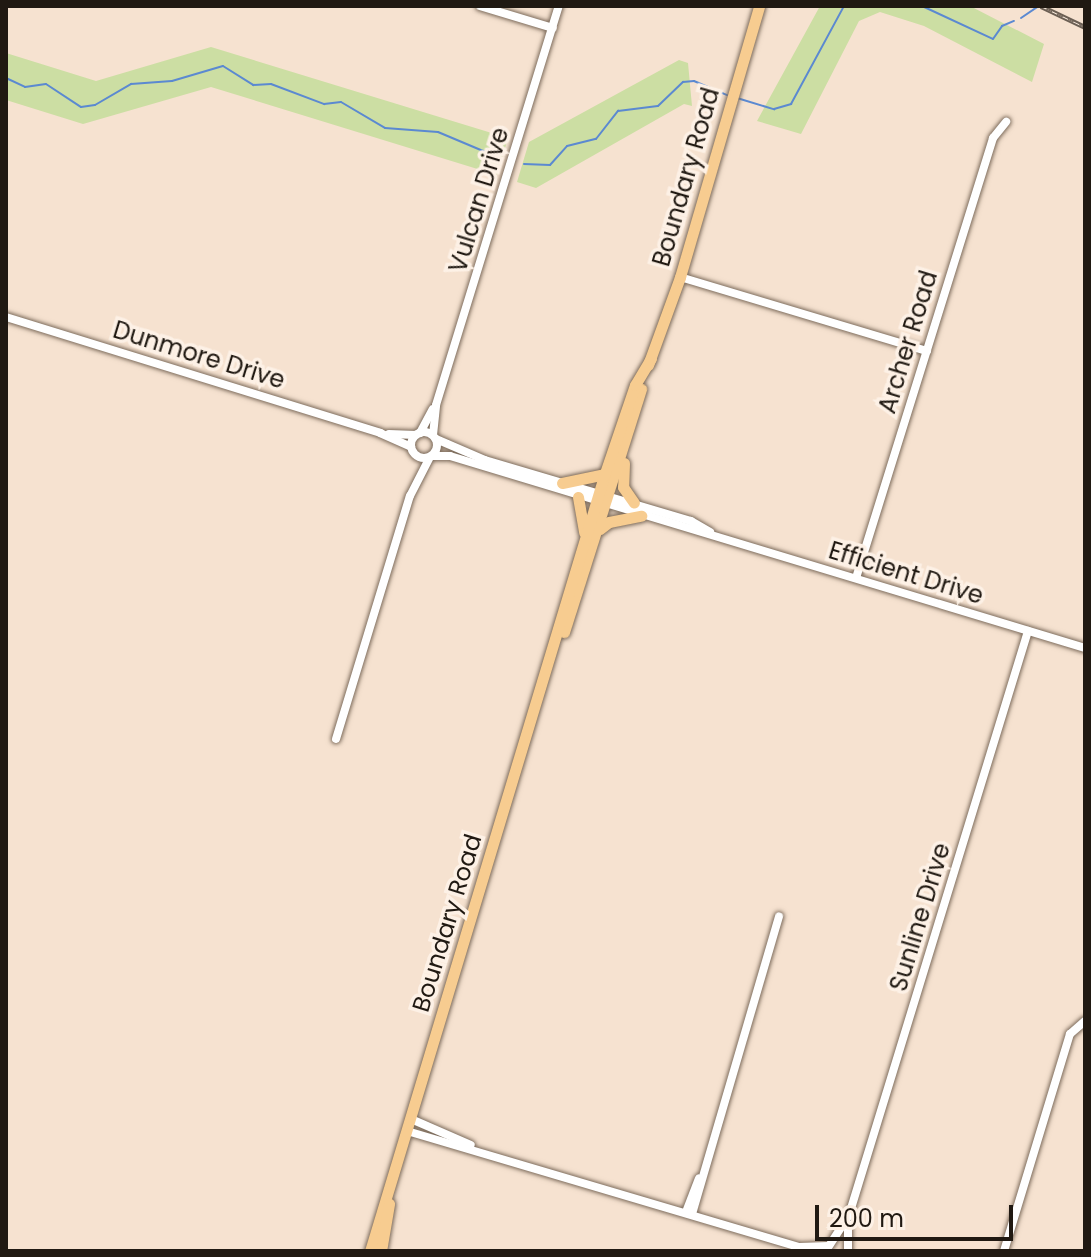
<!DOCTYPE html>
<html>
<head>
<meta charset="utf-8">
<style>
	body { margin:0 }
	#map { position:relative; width:1091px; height:1257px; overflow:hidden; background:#f6e2d0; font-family:Poppins,sans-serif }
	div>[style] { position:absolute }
	.green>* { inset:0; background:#ccdea3 }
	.stream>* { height:2px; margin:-1px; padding:0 1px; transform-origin:1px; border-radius:1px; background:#5b89d1 }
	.roads { filter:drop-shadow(0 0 2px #7d6c5c) drop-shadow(0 0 2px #7d6c5c) }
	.minor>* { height:8px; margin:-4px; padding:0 4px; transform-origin:4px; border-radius:4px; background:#fff }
	.minor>.ring { margin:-4px; padding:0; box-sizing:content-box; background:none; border:8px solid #fff; border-radius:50% }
	.major>* { height:11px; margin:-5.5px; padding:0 5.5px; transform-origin:5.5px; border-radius:5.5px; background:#f7cc90 }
	.rail>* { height:5px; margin-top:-2.5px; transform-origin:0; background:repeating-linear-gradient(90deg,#fdf1e6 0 6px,#6b5f54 0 12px); box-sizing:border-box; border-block:2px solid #6b5f54 }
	span { translate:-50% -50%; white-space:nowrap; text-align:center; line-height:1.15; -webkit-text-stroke:7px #fdf1e6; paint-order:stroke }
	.street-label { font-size:24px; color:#201912 }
	.frame { position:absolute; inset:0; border:8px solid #201912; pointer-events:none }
	.scale { position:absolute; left:815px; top:1205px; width:198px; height:36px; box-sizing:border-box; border:4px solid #201912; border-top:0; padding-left:10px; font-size:24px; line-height:28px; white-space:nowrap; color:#201912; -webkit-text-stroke:6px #fdf1e6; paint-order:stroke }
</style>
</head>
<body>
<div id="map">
	<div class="green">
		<i style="clip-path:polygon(820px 6px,970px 6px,1044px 44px,1032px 82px,924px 26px,880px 12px,859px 21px,801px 134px,757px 121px)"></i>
		<i style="clip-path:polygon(211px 47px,508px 138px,497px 175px,211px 87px,83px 124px,6px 100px,6px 53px,96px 81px)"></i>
		<i style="clip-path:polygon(679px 60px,688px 63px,692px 106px,684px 104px,536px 188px,517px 182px,529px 142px)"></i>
	</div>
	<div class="stream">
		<i style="left:922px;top:6px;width:78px;rotate:24.9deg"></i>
		<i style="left:993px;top:39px;width:16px;rotate:-55deg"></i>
		<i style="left:1002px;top:26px;width:13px;rotate:-23deg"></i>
		<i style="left:1021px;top:18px;width:22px;rotate:-34deg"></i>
		<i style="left:6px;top:78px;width:21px;rotate:25deg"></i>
		<i style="left:25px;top:87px;width:21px;rotate:-8deg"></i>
		<i style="left:46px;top:84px;width:42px;rotate:33.3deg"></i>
		<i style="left:81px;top:107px;width:14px;rotate:-8deg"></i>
		<i style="left:95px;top:105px;width:42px;rotate:-30.3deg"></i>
		<i style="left:131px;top:84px;width:41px;rotate:-4.2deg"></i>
		<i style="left:172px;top:81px;width:53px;rotate:-16.4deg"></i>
		<i style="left:223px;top:66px;width:36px;rotate:32deg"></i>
		<i style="left:253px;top:85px;width:18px;rotate:-3deg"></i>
		<i style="left:271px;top:84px;width:57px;rotate:20.7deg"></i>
		<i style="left:324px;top:104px;width:17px;rotate:-7deg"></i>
		<i style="left:341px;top:102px;width:51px;rotate:30.6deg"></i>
		<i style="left:385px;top:128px;width:53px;rotate:4.3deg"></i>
		<i style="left:438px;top:132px;width:67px;rotate:22.8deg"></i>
		<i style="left:737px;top:98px;width:39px;rotate:17deg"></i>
		<i style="left:774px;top:109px;width:18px;rotate:-16deg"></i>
		<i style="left:791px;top:104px;width:111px;rotate:-61.6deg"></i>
		<i style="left:524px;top:164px;width:26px;rotate:2deg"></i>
		<i style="left:550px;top:165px;width:25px;rotate:-48deg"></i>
		<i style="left:567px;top:146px;width:30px;rotate:-14deg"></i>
		<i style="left:596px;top:139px;width:36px;rotate:-52deg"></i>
		<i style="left:618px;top:111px;width:40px;rotate:-7.1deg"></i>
		<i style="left:658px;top:106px;width:35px;rotate:-44deg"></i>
		<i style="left:683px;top:82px;width:11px;rotate:-5deg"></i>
		<i style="left:694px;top:81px;width:36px;rotate:23deg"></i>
	</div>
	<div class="roads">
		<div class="minor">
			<i style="left:480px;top:6px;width:76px;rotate:16.8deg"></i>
			<i style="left:680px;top:277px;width:258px;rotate:16.7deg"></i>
			<i style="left:6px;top:317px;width:392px;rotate:17.2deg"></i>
			<i style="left:380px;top:433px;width:34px;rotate:24deg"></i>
			<i class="ring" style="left:411px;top:432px;width:18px;height:18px"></i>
			<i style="left:420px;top:433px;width:27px;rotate:-62deg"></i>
			<i style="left:389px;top:434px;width:27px;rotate:2deg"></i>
			<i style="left:433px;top:435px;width:30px;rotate:-84deg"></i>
			<i style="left:436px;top:405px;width:418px;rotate:-72.9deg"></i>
			<i style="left:436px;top:439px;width:53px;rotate:23.2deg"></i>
			<i style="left:485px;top:460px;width:215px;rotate:16.5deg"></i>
			<i style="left:691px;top:521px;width:22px;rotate:30deg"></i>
			<i style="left:432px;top:456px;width:18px"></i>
			<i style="left:450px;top:456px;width:663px;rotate:16.82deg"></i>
			<i style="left:856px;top:578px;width:461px;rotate:-72.7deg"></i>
			<i style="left:993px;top:138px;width:21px;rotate:-51deg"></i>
			<i style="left:336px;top:739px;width:254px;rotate:-73.1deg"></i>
			<i style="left:410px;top:496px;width:44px;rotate:-62.9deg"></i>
			<i style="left:411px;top:1119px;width:65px;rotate:23.4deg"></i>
			<i style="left:407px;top:1131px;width:409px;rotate:16.5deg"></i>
			<i style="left:799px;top:1247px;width:29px;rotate:-2deg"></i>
			<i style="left:686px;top:1212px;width:36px;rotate:-69deg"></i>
			<i style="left:692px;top:1214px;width:310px;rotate:-73.7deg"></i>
			<i style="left:829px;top:1246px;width:37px;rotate:-57deg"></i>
			<i style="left:849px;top:1215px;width:611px;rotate:-72.96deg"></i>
			<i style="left:848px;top:1251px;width:27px;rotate:-90deg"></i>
			<i style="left:1004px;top:1251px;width:227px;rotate:-73.1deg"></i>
			<i style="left:1070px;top:1034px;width:20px;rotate:-41deg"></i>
		</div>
		<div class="major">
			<i style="left:648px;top:365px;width:94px;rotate:-70deg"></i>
			<i style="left:680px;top:277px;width:282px;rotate:-73.7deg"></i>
			<i style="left:624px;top:463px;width:24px;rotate:92deg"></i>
			<i style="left:623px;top:487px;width:19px;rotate:55deg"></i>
			<i style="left:562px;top:483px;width:44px;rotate:-11.8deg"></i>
			<i style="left:578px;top:497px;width:36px;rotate:80deg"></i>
			<i style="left:600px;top:529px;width:11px;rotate:-38deg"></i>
			<i style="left:609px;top:522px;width:33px;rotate:-11deg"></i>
			<i style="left:564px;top:632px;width:255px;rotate:-72.4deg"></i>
			<i style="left:370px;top:1251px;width:810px;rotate:-73.2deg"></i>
			<i style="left:604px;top:476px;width:96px;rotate:-71.2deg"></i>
			<i style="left:635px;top:385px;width:31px;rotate:-59deg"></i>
			<i style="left:381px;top:1251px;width:48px;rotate:-80.3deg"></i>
		</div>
	</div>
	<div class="rail">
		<i style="left:1041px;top:6px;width:49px;rotate:25.5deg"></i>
	</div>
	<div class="street-label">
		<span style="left:686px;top:177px;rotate:-74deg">Boundary Road</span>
		<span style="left:479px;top:200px;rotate:-73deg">Vulcan Drive</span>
		<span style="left:908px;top:342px;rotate:-73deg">Archer Road</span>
		<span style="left:199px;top:355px;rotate:17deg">Dunmore Drive</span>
		<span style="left:906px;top:573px;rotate:17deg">Efficient Drive</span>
		<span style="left:920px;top:917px;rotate:-73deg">Sunline Drive</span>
		<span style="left:447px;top:923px;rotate:-73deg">Boundary Road</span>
	</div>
	<div class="frame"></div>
	<div class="scale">200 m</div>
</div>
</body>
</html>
